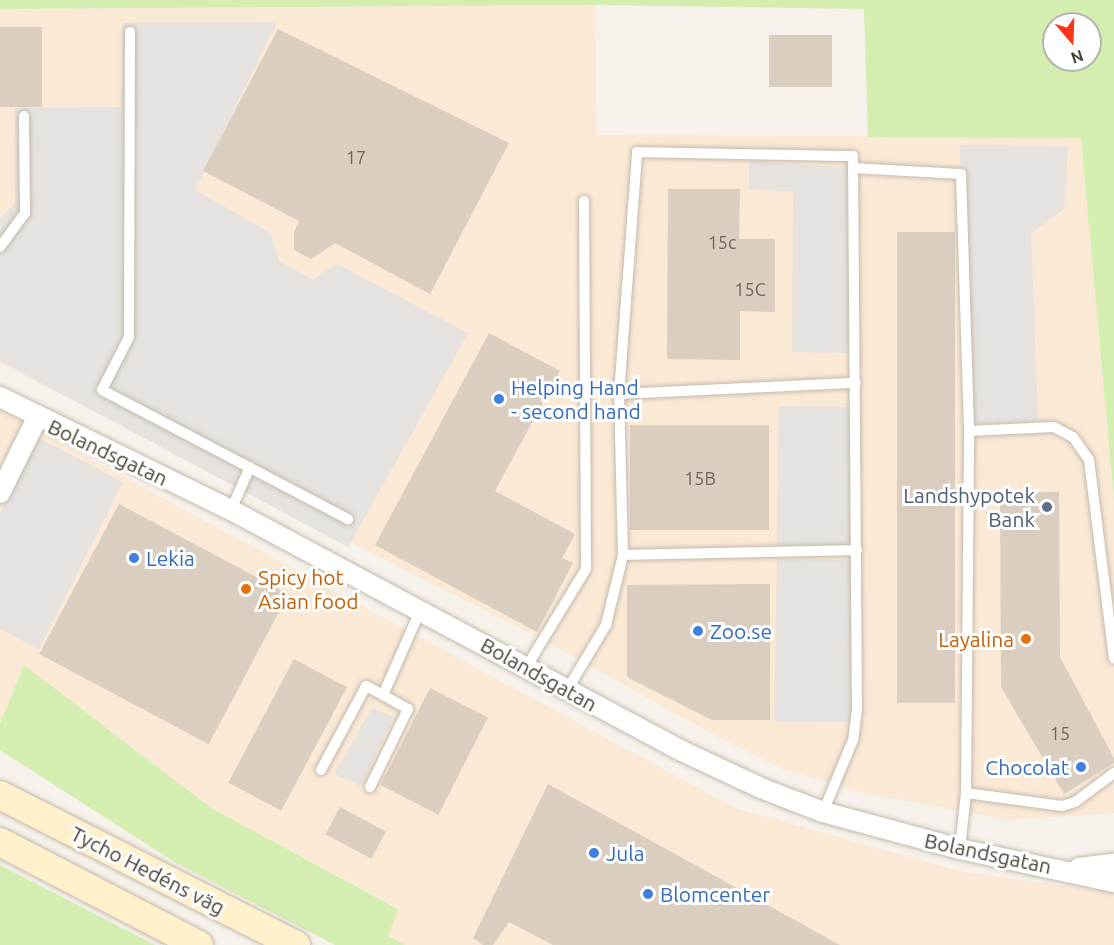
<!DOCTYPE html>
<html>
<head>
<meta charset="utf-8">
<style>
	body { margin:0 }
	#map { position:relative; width:1114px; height:945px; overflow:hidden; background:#f6f2eb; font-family:Ubuntu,sans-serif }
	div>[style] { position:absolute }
	.commercial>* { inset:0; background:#f9e9d5 }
	.green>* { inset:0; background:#d4edb1 }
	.parking>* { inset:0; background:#e5e2df; transform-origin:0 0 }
	.building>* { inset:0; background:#d9cebf; transform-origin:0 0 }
	.roads { filter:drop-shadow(0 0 2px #c3baac) drop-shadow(0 0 2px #c3baac) }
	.service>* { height:10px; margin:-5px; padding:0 5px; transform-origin:5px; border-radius:5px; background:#fff }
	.minor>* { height:20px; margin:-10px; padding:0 10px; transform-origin:10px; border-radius:10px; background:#fff }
	.secondary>* { height:28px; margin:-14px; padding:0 14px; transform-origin:14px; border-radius:14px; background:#fff1cc }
	.dots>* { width:16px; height:16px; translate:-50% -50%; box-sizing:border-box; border:3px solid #fff; border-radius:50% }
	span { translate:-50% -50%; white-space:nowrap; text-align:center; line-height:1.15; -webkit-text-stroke:6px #fff; paint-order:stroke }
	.number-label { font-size:18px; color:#6e665a }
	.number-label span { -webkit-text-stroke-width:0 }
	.shop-label { font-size:21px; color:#366cbe }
	.left { translate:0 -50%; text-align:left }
	.right { translate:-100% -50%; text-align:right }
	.street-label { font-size:21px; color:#4b4338 }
	.service-label { font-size:21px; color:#4e5e75 }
	.food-label { font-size:21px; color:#c56008 }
	.north { position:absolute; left:1042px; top:12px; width:60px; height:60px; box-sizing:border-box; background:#fff; border:2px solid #b7b4af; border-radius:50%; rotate:161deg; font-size:16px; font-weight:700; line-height:24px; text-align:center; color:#4b4338 }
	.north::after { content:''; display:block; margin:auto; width:21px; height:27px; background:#ff3519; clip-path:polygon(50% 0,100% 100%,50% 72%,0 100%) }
</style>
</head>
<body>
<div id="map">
	<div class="commercial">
		<i style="clip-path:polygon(595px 5px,597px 135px,1081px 137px,1114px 500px,1114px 813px,1009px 820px,863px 793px,782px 769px,710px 733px,558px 648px,0 363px,0 9px)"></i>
		<i style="clip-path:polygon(0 410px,735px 808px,960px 871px,1114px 893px,1114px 945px,405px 945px,388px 936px,398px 908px,211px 808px,24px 665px,0 724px)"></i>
	</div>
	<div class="green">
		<i style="clip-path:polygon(evenodd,0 0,1114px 0,1114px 500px,1081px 138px,868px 137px,864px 9px,595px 5px,0 9px,0 0,1054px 24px,1090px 24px,1090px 60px,1054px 60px,1054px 24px)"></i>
		<i style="clip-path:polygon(24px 665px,211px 808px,398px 909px,388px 936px,405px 945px,335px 945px,176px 863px,0 750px,0 724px)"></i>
		<i style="clip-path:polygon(0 865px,95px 914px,155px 945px,0 945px)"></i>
	</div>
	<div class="parking">
		<i style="clip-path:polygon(277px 22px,195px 190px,271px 233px,279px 261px,313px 280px,337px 264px,468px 333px,348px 547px,0 361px,0 219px,15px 203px,15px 108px,121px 107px,123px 23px)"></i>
		<i style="clip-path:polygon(960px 145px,1068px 146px,1064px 209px,1031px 233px,1038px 421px,969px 424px)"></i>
		<i style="clip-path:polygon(749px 161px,853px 168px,856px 353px,792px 352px,793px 191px,749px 190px)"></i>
		<i style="left:779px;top:406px;width:78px;height:145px;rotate:1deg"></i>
		<i style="clip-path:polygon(37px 437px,123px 482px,39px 649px,0 629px,0 513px)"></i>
		<i style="left:777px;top:559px;width:80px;height:162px;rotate:1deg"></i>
		<i style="clip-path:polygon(372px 708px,393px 717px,361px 786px,334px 774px)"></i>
	</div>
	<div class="building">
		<i style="left:0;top:27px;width:42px;height:80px"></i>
		<i style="clip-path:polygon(278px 29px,509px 143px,430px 294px,335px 243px,311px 259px,294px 250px,294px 232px,299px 221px,203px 171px)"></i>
		<i style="left:769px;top:35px;width:63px;height:52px"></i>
		<i style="clip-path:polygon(668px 189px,740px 189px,739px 239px,775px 239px,775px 312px,740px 311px,740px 360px,667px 359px)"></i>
		<i style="left:897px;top:232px;width:58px;height:471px"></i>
		<i style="clip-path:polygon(489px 333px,560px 371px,495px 491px,575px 534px,562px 558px,573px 563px,537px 632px,375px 545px)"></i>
		<i style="left:630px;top:425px;width:139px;height:105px"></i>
		<i style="clip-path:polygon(1000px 492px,1059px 492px,1060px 657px,1114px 758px,1114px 763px,1064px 794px,1001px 687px)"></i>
		<i style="left:119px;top:504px;width:192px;height:170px;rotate:28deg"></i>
		<i style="clip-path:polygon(770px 584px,770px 720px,712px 720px,627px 677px,627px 585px)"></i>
		<i style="left:294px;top:659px;width:60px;height:140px;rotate:28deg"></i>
		<i style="left:430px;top:688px;width:65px;height:109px;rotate:27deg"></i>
		<i style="clip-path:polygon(548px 784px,840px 945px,553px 945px,509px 922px,493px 945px,483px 945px,473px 938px)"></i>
		<i style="left:340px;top:807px;width:52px;height:31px;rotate:28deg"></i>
	</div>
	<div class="roads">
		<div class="service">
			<i style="left:130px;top:32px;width:305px;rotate:90.2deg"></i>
			<i style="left:129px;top:337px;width:59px;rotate:117deg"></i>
			<i style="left:102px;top:390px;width:278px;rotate:27.7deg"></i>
			<i style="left:853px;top:168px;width:108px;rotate:3.2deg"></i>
			<i style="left:961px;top:174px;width:257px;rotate:88.2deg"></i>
			<i style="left:0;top:247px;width:42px;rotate:-53.7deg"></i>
			<i style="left:25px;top:213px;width:97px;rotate:-90.6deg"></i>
			<i style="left:619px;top:394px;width:237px;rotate:-2.7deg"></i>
			<i style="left:231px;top:510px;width:47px;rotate:-66.2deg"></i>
			<i style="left:623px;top:555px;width:161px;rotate:-91.4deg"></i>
			<i style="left:619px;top:394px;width:243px;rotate:-85.7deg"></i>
			<i style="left:637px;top:152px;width:216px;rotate:1.1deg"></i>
			<i style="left:853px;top:156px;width:553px;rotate:89.59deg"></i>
			<i style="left:857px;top:709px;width:31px;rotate:97deg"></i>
			<i style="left:853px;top:740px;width:78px;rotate:112.6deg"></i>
			<i style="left:527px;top:666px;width:114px;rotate:-58.7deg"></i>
			<i style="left:586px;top:569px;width:368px;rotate:-90.3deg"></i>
			<i style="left:567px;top:690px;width:76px;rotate:-59deg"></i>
			<i style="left:606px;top:625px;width:72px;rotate:-76.3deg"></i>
			<i style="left:623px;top:555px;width:234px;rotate:-1.2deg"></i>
			<i style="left:321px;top:770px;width:95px;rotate:-61.8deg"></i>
			<i style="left:366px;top:686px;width:19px;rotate:28deg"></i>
			<i style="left:383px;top:695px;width:92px;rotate:-66.2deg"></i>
			<i style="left:370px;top:787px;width:87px;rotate:-64deg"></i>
			<i style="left:408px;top:709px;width:29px;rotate:-151deg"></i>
			<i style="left:966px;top:793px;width:97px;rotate:7.7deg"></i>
			<i style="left:1062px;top:806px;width:14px;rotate:-17deg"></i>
			<i style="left:1075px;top:802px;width:49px;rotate:-36.6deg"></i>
			<i style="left:960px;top:849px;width:56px;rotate:-83.9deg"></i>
			<i style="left:966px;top:793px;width:362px;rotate:-89.5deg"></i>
			<i style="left:969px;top:431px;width:85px;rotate:-2.7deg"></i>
			<i style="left:1054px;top:427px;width:21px;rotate:28deg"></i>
			<i style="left:1073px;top:437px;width:28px;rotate:55deg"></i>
			<i style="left:1089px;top:460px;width:200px;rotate:82.8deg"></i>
		</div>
		<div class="minor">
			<i style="left:0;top:397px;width:257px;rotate:26.1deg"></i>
			<i style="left:231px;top:510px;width:511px;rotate:28.12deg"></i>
			<i style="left:682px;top:751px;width:87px;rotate:25.1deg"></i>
			<i style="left:761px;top:788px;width:66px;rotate:21.2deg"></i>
			<i style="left:823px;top:812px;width:142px;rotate:15.1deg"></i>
			<i style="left:960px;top:849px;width:157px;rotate:12.1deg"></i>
			<i style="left:0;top:493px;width:84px;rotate:-63.7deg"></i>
			<i style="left:1079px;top:868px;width:35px;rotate:-7deg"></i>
		</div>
		<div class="secondary">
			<i style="left:0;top:795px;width:332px;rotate:26.9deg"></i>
			<i style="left:0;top:842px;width:224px;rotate:27.4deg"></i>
		</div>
	</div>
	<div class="dots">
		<i style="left:499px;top:399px;background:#3f7fe0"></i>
		<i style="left:1047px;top:507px;background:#5c6f8a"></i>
		<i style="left:134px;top:558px;background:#3f7fe0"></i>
		<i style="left:246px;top:589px;background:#e8710a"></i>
		<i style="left:698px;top:631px;background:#3f7fe0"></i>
		<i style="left:1026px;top:639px;background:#e8710a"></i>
		<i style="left:1081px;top:767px;background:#3f7fe0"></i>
		<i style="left:594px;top:853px;background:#3f7fe0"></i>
		<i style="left:648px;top:894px;background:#3f7fe0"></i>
	</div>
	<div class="number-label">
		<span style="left:356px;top:157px">17</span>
		<span style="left:722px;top:242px">15c</span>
		<span style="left:750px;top:289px">15C</span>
		<span style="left:700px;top:478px">15B</span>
		<span style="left:1060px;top:733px">15</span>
	</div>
	<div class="shop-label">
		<span class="left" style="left:511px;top:399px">Helping Hand<br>- second hand</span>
		<span class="left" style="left:146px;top:558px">Lekia</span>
		<span class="left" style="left:710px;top:631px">Zoo.se</span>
		<span class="right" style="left:1069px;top:767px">Chocolat</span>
		<span class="left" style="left:606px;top:853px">Jula</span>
		<span class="left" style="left:660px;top:894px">Blomcenter</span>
	</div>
	<div class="street-label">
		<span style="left:108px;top:452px;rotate:25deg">Bolandsgatan</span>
		<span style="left:539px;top:674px;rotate:29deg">Bolandsgatan</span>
		<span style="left:988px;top:853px;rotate:12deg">Bolandsgatan</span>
		<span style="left:148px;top:870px;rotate:27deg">Tycho Hedéns väg</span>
	</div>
	<div class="service-label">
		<span class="right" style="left:1035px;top:507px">Landshypotek<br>Bank</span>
	</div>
	<div class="food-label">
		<span class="left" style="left:258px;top:589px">Spicy hot<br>Asian food</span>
		<span class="right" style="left:1014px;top:639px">Layalina</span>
	</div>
	<div class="north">N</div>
</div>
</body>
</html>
